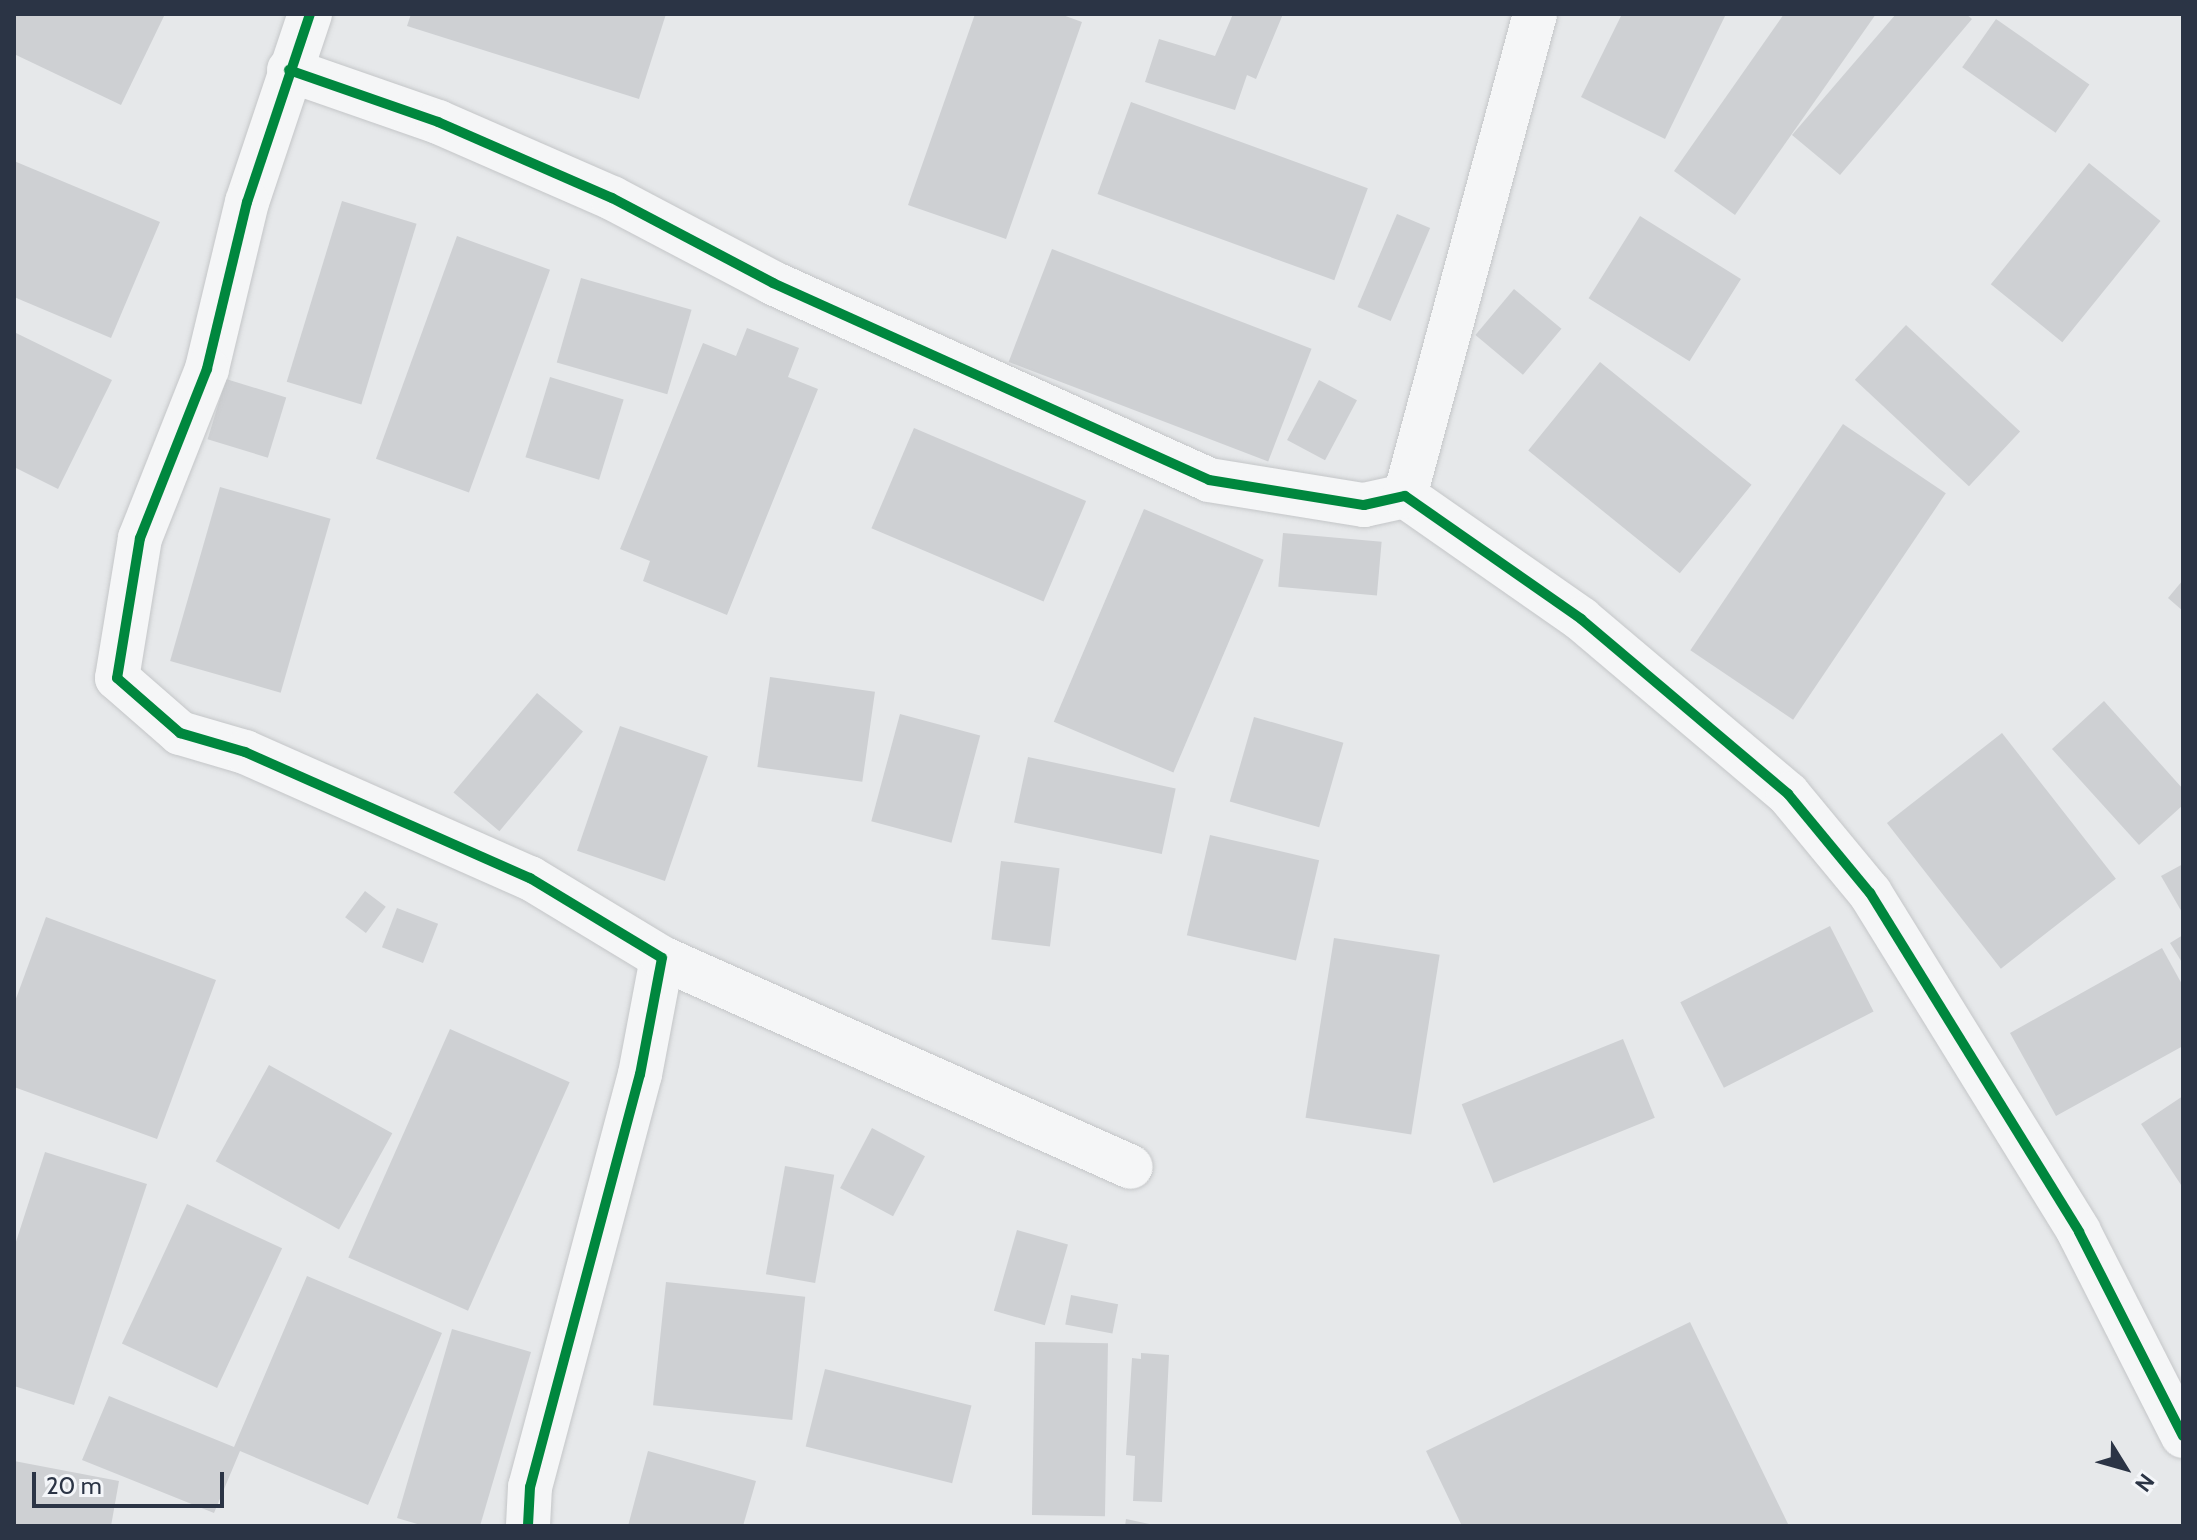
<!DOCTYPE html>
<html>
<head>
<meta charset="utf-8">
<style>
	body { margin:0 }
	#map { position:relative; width:2197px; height:1540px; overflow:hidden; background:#e6e8ea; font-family:Cabin,sans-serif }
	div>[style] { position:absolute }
	.building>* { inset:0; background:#ced0d3; transform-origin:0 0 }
	.roads { filter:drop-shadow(0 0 2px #c4c6c8) drop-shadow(0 0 2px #c4c6c8) }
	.street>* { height:44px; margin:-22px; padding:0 22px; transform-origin:22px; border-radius:22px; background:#f5f6f7 }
	.cycleway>* { height:10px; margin:-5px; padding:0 5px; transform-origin:5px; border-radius:5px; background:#00873e }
	span { translate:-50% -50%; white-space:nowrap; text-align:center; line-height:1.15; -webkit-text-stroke:6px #f4f6f9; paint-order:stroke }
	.frame { position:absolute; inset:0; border:16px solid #2b3445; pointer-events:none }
	.north { position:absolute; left:2085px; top:1428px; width:80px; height:80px; -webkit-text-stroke:6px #f4f6f9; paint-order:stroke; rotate:127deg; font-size:22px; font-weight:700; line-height:32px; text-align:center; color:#2b3445 }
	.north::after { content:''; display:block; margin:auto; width:28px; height:36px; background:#2b3445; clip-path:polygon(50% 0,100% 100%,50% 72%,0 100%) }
	.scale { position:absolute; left:32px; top:1472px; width:192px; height:36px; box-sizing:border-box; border:4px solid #2b3445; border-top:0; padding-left:10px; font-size:24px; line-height:28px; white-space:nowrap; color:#2b3445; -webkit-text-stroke:6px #f4f6f9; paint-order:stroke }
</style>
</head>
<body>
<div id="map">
	<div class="building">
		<i style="clip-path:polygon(14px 14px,165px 14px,121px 105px,14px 54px)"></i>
		<i style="clip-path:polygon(411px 14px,666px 14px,639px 99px,407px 26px)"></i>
		<i style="clip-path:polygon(975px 14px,1060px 14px,1082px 22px,1006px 239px,908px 205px)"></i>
		<i style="clip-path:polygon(1233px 14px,1283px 14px,1256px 79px,1247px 75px,1235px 110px,1145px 82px,1159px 39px,1215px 56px)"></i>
		<i style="clip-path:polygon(1622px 14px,1726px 14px,1665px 139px,1581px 97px)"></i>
		<i style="clip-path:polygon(1784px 14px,1876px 14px,1735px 215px,1674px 171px)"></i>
		<i style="clip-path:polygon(1896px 14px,1966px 14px,1972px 19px,1840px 175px,1792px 135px)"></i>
		<i style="left:1996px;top:19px;width:114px;height:59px;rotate:35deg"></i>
		<i style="left:1131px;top:102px;width:252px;height:98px;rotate:20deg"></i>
		<i style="clip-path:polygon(14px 161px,160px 222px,111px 338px,14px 297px)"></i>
		<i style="left:2089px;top:163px;width:92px;height:156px;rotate:39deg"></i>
		<i style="left:342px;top:201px;width:78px;height:189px;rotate:17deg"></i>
		<i style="left:1397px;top:214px;width:36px;height:101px;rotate:23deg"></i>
		<i style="left:1640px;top:216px;width:119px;height:97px;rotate:32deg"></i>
		<i style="left:457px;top:236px;width:99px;height:237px;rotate:20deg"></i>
		<i style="left:1052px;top:249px;width:278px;height:121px;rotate:21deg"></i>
		<i style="left:581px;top:278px;width:115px;height:88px;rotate:16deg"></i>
		<i style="left:1514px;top:289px;width:62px;height:60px;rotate:40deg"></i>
		<i style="left:1906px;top:325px;width:156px;height:75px;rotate:43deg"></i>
		<i style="clip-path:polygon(747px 328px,799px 348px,788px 377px,818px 389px,727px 615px,643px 581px,650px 561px,620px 549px,703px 343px,736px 356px)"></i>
		<i style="clip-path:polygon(14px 332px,112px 380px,58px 489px,14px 467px)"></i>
		<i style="left:1600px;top:362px;width:195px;height:114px;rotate:39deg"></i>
		<i style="left:550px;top:377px;width:77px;height:84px;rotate:17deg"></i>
		<i style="left:226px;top:379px;width:63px;height:63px;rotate:17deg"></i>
		<i style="left:1319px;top:380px;width:43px;height:68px;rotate:28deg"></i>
		<i style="left:1843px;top:424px;width:124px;height:273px;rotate:34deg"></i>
		<i style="left:914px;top:428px;width:187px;height:109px;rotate:23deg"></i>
		<i style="left:220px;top:487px;width:115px;height:181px;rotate:16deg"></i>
		<i style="left:1144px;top:509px;width:130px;height:231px;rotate:23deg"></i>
		<i style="left:1283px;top:533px;width:99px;height:54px;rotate:5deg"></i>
		<i style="clip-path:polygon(2183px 580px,2183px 611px,2168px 598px)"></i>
		<i style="left:770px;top:677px;width:106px;height:91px;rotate:8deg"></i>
		<i style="left:537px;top:693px;width:60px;height:130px;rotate:40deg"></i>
		<i style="clip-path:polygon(2104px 701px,2183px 789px,2183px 805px,2139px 845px,2052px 749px)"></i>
		<i style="left:900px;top:714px;width:83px;height:111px;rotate:15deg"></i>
		<i style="left:1254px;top:717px;width:93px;height:88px;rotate:16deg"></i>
		<i style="left:620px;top:726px;width:93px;height:132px;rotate:19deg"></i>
		<i style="left:2002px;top:733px;width:185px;height:146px;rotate:52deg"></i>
		<i style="left:1028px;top:757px;width:151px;height:67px;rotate:12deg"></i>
		<i style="left:1210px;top:835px;width:112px;height:103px;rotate:13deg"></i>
		<i style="left:1001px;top:861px;width:59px;height:79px;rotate:7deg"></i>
		<i style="clip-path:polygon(2183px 864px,2183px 914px,2161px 876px)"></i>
		<i style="left:365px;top:891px;width:26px;height:33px;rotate:37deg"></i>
		<i style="left:397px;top:908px;width:44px;height:42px;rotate:21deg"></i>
		<i style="clip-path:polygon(46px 917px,216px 980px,157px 1139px,14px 1087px,14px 1004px)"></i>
		<i style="left:1830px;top:926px;width:96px;height:168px;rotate:63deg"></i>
		<i style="clip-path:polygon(2183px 935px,2183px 964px,2170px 943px)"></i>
		<i style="left:1334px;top:938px;width:107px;height:182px;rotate:9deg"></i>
		<i style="clip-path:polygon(2162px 948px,2183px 986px,2183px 1046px,2056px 1116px,2010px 1033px)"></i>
		<i style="left:450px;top:1029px;width:131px;height:250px;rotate:24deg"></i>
		<i style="left:1623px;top:1039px;width:85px;height:174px;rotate:68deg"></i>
		<i style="left:269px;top:1065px;width:141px;height:110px;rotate:29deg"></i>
		<i style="clip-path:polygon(2183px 1096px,2183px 1188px,2141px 1124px)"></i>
		<i style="left:872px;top:1128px;width:60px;height:68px;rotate:28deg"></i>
		<i style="clip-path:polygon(45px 1152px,147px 1184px,74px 1405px,14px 1386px,14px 1248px)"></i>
		<i style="left:785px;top:1166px;width:50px;height:110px;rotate:10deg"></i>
		<i style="left:187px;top:1204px;width:105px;height:154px;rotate:25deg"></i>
		<i style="left:1017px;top:1230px;width:53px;height:84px;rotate:16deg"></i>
		<i style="clip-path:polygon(307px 1276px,442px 1333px,368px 1505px,240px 1451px,214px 1513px,82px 1460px,109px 1396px,234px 1447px)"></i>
		<i style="left:666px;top:1282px;width:140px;height:124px;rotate:6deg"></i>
		<i style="left:1071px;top:1295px;width:48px;height:30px;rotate:11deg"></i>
		<i style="clip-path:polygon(1690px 1322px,1789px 1526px,1462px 1526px,1426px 1451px)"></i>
		<i style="clip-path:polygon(452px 1329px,531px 1352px,480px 1526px,424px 1526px,397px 1518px)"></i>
		<i style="left:1035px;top:1342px;width:73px;height:173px;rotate:1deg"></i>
		<i style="clip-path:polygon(1141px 1353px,1169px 1355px,1162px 1502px,1133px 1501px,1135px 1456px,1126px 1455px,1132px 1358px,1141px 1359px)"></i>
		<i style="left:825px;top:1369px;width:151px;height:80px;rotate:14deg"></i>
		<i style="clip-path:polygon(648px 1451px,756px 1481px,743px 1526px,628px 1526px)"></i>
		<i style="clip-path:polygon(14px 1461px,119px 1481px,111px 1526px,14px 1526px)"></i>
		<i style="clip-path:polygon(1126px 1519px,1154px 1525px,1153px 1526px,1125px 1526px)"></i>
	</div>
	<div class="roads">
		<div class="street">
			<i style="left:310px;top:14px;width:198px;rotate:108.5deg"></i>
			<i style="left:247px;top:202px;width:172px;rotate:103.5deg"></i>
			<i style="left:207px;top:369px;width:182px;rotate:111.6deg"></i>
			<i style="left:140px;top:538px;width:142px;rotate:99.3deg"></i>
			<i style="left:117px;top:678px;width:84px;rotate:41.1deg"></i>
			<i style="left:180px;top:733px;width:68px;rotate:16.3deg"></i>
			<i style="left:245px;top:752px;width:312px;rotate:23.9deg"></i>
			<i style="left:530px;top:878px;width:154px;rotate:31.2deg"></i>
			<i style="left:662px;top:958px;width:118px;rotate:100.7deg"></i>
			<i style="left:640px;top:1074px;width:427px;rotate:104.9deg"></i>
			<i style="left:530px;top:1487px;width:39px;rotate:93deg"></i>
			<i style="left:289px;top:70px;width:158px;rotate:19.2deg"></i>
			<i style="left:438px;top:122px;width:190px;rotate:23.6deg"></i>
			<i style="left:612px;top:198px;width:182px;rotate:27.8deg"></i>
			<i style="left:773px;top:283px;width:478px;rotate:24.3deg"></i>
			<i style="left:1209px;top:480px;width:157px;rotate:9.2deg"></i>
			<i style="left:1364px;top:505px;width:42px;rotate:-12.4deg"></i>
			<i style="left:1405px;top:496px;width:215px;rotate:34.9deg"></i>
			<i style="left:1581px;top:619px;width:271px;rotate:40.2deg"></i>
			<i style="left:1788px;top:794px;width:129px;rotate:50.4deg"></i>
			<i style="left:1870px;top:893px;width:398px;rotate:58.3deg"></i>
			<i style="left:2079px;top:1232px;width:229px;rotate:63deg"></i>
			<i style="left:1405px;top:496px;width:499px;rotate:-74.9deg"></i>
			<i style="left:662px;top:958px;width:513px;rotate:24.02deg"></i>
		</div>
	</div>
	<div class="cycleway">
		<i style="left:310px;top:14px;width:198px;rotate:108.5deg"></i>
		<i style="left:247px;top:202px;width:172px;rotate:103.5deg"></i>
		<i style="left:207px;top:369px;width:182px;rotate:111.6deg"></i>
		<i style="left:140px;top:538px;width:142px;rotate:99.3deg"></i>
		<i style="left:117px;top:678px;width:84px;rotate:41.1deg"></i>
		<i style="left:180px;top:733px;width:68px;rotate:16.3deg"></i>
		<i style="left:245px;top:752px;width:312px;rotate:23.9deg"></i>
		<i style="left:530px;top:878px;width:154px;rotate:31.2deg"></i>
		<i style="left:662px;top:958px;width:118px;rotate:100.7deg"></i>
		<i style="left:640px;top:1074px;width:427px;rotate:104.9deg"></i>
		<i style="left:530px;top:1487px;width:39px;rotate:93deg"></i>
		<i style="left:289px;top:70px;width:158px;rotate:19.2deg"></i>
		<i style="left:438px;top:122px;width:190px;rotate:23.6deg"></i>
		<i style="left:612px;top:198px;width:182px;rotate:27.8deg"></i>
		<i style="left:773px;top:283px;width:478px;rotate:24.3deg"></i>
		<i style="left:1209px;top:480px;width:157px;rotate:9.2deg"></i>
		<i style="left:1364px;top:505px;width:42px;rotate:-12.4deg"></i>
		<i style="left:1405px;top:496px;width:215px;rotate:34.9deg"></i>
		<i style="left:1581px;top:619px;width:271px;rotate:40.2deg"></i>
		<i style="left:1788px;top:794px;width:129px;rotate:50.4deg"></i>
		<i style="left:1870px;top:893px;width:398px;rotate:58.3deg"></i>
		<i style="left:2079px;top:1232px;width:229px;rotate:63deg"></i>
	</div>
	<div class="frame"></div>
	<div class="north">N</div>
	<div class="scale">20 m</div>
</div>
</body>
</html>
